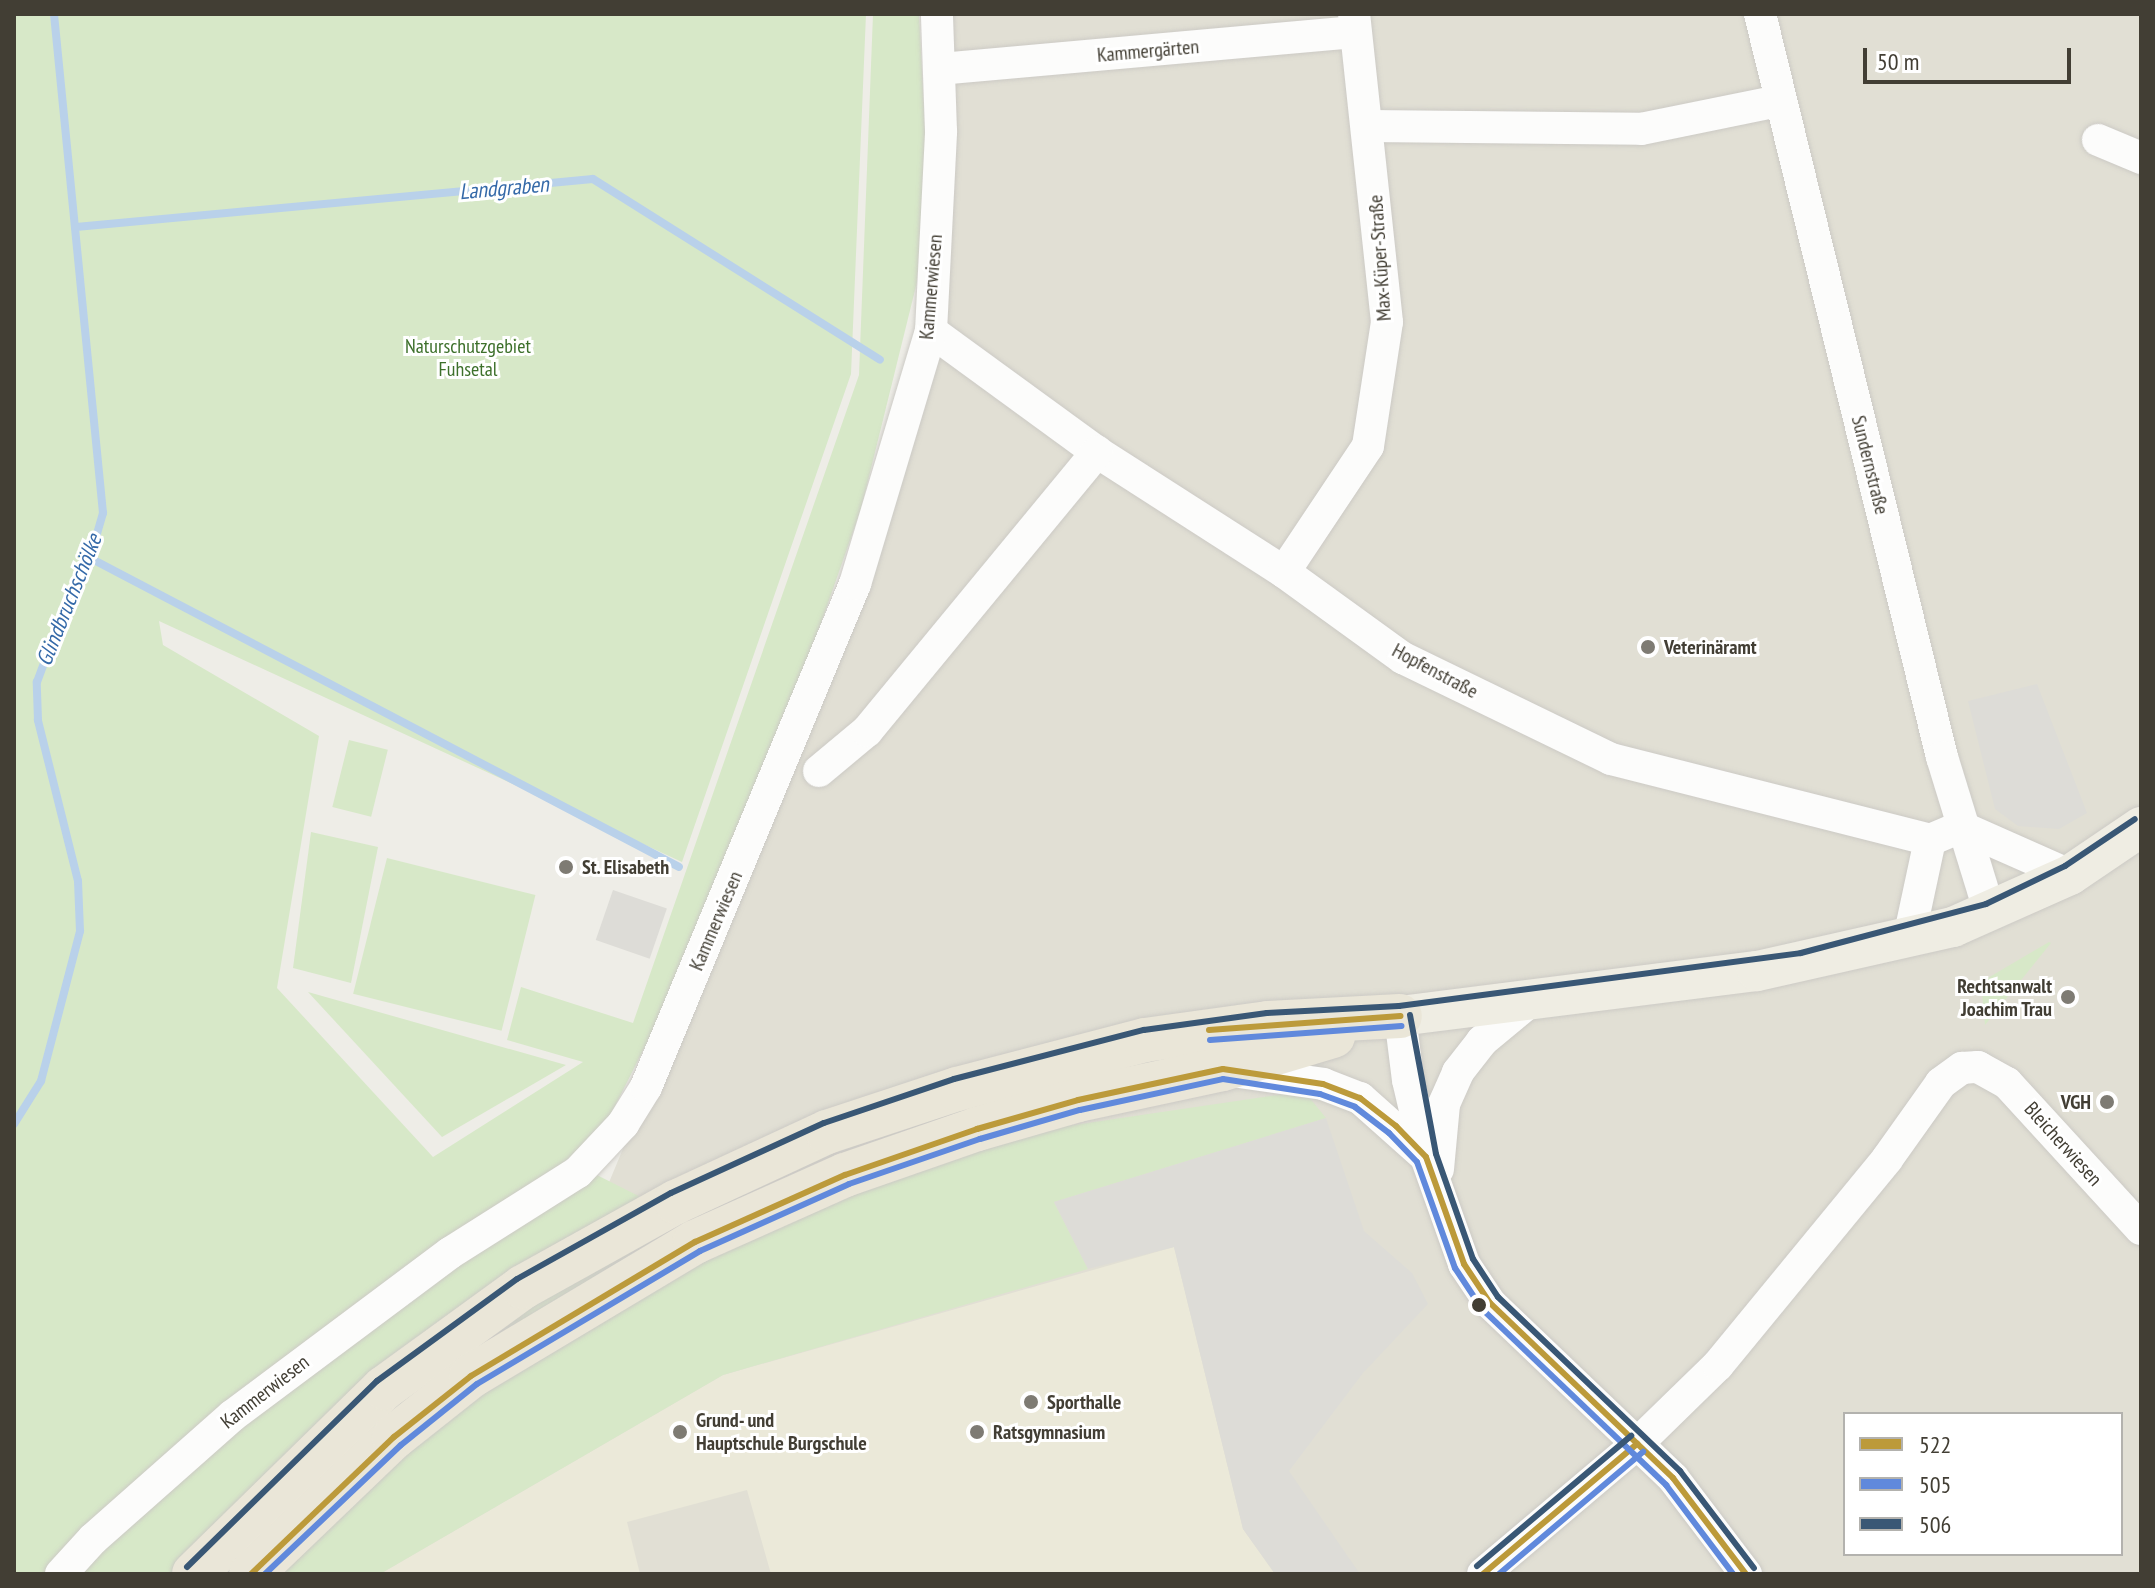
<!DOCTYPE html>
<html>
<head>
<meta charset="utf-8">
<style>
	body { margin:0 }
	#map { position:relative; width:2155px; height:1588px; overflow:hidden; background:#eeede7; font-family:"PT Sans Narrow",sans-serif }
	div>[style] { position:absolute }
	.residential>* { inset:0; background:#e1dfd4 }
	.education>* { inset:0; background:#ebe9d9 }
	.green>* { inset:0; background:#d7e8c8; transform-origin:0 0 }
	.parking>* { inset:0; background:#dddcd7; transform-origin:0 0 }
	.stream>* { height:8px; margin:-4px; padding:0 4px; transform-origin:4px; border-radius:4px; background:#b9d1ea }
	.roads { filter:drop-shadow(0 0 2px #cccac5) drop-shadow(0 0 2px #cccac5) }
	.minor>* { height:32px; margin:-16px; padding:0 16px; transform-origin:16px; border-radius:16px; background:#fcfcfb }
	.major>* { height:40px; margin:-20px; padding:0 20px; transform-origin:20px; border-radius:20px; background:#efede3 }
	.highway>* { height:44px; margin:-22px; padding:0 22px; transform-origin:22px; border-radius:22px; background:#eae6d8 }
	.bus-1>* { height:6px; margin:-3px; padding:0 3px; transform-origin:3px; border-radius:3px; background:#bc9a3a }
	.bus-2>* { height:6px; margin:-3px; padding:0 3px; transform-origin:3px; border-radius:3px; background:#6089dc }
	.bus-3>* { height:6px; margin:-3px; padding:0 3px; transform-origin:3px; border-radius:3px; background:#395775 }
	.dots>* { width:22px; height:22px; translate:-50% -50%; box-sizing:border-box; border:4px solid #fff; border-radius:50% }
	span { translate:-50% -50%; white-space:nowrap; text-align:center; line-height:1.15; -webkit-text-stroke:6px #fff; paint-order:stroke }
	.street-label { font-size:20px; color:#423e34 }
	.park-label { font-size:20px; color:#3d702b }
	.poi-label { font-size:20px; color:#423e34; font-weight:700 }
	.left { translate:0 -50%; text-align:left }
	.right { translate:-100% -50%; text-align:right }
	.water-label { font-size:22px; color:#3469a8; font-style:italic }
	.frame { position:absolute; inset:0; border:16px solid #423e34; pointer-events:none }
	.legend { position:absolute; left:1843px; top:1412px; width:280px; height:144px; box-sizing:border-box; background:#fff; border:2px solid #b3b2ae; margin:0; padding:10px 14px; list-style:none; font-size:24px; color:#423e34 }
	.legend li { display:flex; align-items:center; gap:16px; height:40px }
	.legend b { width:40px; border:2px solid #b3b2ae }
	.scale { position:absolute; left:1863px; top:48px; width:208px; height:36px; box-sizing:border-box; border:4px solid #423e34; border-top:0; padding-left:10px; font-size:24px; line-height:28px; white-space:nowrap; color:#423e34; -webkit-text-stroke:6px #fff; paint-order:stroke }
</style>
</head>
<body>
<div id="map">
	<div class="residential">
		<i style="clip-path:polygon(evenodd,936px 14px,2141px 14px,2141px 1574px,274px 1574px,605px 1192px,858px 584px,926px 329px,936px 14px,1845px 1414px,2121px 1414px,2121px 1554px,1845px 1554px,1845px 1414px)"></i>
	</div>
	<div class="education">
		<i style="clip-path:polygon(1174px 1247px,1243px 1529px,1275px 1574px,771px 1574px,747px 1490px,627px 1522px,640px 1574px,380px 1574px,723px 1375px)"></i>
	</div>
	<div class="green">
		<i style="clip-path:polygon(14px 14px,866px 14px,851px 374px,682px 862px,159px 621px,163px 645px,319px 736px,277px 988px,433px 1157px,583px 1062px,507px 1040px,521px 987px,633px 1023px,859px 375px,873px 14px,919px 14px,926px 145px,917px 282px,861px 509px,784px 729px,682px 973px,608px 1120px,575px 1164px,722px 1238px,978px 1139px,1304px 1091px,1326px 1118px,1054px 1202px,1088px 1269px,723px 1375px,380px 1574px,14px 1574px)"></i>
		<i style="left:349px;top:740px;width:40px;height:69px;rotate:14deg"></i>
		<i style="clip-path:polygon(311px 832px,378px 847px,351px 983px,293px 968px)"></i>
		<i style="left:387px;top:858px;width:153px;height:140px;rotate:14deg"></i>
		<i style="clip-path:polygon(2049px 942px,2051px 943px,1985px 1025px,1981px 982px)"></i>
		<i style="clip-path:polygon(308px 992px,566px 1065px,442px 1137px)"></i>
	</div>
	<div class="parking">
		<i style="clip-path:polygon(2037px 684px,2087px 813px,2059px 829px,2018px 826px,1995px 809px,1968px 701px)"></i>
		<i style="left:613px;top:890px;width:57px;height:53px;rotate:19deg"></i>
		<i style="clip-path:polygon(1326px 1118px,1364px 1231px,1412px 1273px,1428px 1304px,1363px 1373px,1289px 1471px,1360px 1574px,1275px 1574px,1243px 1529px,1174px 1247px,1088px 1269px,1054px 1202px)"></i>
	</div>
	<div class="stream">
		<i style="left:76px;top:227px;width:519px;rotate:-5.3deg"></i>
		<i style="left:593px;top:179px;width:339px;rotate:32.2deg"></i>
		<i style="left:90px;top:558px;width:665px;rotate:27.68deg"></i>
		<i style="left:14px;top:1124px;width:51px;rotate:-57.9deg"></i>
		<i style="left:41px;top:1081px;width:155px;rotate:-75.4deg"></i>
		<i style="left:80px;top:931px;width:50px;rotate:-92.3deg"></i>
		<i style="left:78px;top:881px;width:166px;rotate:-104deg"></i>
		<i style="left:38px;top:720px;width:38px;rotate:-92deg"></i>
		<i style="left:37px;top:682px;width:92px;rotate:-69.6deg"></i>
		<i style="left:69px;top:596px;width:43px;rotate:-61.1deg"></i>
		<i style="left:90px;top:558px;width:47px;rotate:-73.9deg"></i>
		<i style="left:103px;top:513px;width:501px;rotate:-95.61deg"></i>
	</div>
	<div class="roads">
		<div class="minor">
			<i style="left:1760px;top:14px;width:765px;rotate:76.24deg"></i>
			<i style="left:1942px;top:757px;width:163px;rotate:72.9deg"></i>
			<i style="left:940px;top:69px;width:417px;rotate:-5.1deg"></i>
			<i style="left:1369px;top:126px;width:272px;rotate:0.6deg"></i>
			<i style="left:1641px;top:129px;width:141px;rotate:-11.5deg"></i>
			<i style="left:2098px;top:140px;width:47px;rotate:22.7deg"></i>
			<i style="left:931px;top:331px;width:205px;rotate:36.1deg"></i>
			<i style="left:1097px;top:452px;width:222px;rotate:32.7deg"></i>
			<i style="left:1284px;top:572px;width:147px;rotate:35.9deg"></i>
			<i style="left:1403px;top:658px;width:231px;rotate:25.9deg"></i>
			<i style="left:1611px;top:759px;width:329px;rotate:14.2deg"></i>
			<i style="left:1930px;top:840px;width:34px;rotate:-23deg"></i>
			<i style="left:1284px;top:572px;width:151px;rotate:-56.3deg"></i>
			<i style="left:1368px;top:446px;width:125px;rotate:-81.3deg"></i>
			<i style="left:1387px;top:322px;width:310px;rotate:-96.1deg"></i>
			<i style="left:819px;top:771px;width:62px;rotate:-39.8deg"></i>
			<i style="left:867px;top:731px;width:362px;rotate:-50.5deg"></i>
			<i style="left:1961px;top:827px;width:119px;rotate:23.8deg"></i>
			<i style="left:1909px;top:938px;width:100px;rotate:-77.9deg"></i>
			<i style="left:1400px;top:1016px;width:64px;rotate:82.9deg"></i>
			<i style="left:1408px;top:1080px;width:79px;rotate:76.8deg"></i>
			<i style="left:1426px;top:1157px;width:114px;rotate:70.4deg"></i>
			<i style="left:1464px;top:1264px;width:47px;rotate:56.3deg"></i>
			<i style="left:1490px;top:1303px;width:253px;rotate:43.7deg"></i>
			<i style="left:1673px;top:1478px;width:121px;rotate:52.8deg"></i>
			<i style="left:1232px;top:1071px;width:92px;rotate:8.1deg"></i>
			<i style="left:1323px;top:1084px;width:40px;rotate:21deg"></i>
			<i style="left:1360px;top:1098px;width:86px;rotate:41.7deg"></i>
			<i style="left:1438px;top:1169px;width:65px;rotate:-84.7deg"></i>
			<i style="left:1444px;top:1104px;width:35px;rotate:-66deg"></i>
			<i style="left:1458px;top:1072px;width:39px;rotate:-52deg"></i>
			<i style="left:1482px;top:1041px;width:69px;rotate:-39.7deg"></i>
			<i style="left:61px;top:1574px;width:47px;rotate:-47.6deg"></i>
			<i style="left:93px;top:1539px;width:186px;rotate:-41.5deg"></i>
			<i style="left:232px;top:1416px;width:272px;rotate:-36.8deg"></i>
			<i style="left:450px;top:1253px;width:151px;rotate:-32.3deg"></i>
			<i style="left:578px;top:1172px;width:66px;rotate:-46.8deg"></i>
			<i style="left:623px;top:1124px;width:44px;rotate:-58.1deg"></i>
			<i style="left:646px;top:1087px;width:545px;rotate:-67.44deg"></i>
			<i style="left:855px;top:584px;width:264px;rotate:-73.3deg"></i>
			<i style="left:931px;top:331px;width:200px;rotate:-87.1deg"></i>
			<i style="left:941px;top:131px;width:117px;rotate:-92deg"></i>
			<i style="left:1483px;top:1574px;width:202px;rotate:-40.2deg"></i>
			<i style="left:1637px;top:1444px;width:113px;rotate:-44.3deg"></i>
			<i style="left:1718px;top:1365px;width:266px;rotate:-50.6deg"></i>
			<i style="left:1887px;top:1159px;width:93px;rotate:-54.6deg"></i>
			<i style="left:1941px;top:1083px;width:26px;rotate:-36deg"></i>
			<i style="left:1962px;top:1068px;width:16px;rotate:-4deg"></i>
			<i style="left:1978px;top:1067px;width:33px;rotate:29deg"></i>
			<i style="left:2007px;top:1083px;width:198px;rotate:47.5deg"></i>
		</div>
		<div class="major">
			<i style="left:1400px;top:1016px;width:360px;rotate:-7.2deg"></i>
			<i style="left:1757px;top:971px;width:201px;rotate:-12.7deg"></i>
			<i style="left:1953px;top:927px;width:128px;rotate:-24deg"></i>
			<i style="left:2070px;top:875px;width:86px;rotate:-34.1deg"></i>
		</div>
		<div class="highway">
			<i style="left:194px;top:1574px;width:266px;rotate:-44.4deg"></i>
			<i style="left:384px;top:1388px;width:172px;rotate:-36deg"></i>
			<i style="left:523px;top:1287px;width:175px;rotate:-29.1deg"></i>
			<i style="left:676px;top:1202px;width:166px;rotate:-24.9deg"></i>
			<i style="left:827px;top:1132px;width:137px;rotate:-18.3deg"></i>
			<i style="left:957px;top:1089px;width:194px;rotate:-14.6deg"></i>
			<i style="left:1145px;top:1040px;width:124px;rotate:-7.9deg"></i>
			<i style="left:1268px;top:1023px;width:132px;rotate:-3deg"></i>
			<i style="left:251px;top:1574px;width:198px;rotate:-43.8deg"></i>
			<i style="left:394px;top:1437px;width:98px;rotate:-38.4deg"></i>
			<i style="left:471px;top:1376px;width:261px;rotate:-30.9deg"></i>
			<i style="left:695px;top:1242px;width:164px;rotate:-24.1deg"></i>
			<i style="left:845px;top:1175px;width:140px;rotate:-19.2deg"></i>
			<i style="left:977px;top:1129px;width:105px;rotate:-16deg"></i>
			<i style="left:1078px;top:1100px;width:148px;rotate:-12.1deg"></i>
			<i style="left:1223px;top:1069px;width:115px;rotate:-16.7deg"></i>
		</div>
	</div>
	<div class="bus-1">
		<i style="left:1209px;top:1030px;width:192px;rotate:-4.2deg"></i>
		<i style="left:251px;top:1574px;width:198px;rotate:-43.8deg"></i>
		<i style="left:394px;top:1437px;width:98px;rotate:-38.4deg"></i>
		<i style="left:471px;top:1376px;width:261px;rotate:-30.9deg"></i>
		<i style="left:695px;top:1242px;width:164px;rotate:-24.1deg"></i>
		<i style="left:845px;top:1175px;width:140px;rotate:-19.2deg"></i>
		<i style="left:977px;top:1129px;width:105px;rotate:-16deg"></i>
		<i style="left:1078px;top:1100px;width:148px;rotate:-12.1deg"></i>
		<i style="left:1223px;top:1069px;width:101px;rotate:8.5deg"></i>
		<i style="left:1323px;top:1084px;width:40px;rotate:21deg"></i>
		<i style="left:1360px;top:1098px;width:46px;rotate:37.9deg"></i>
		<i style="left:1396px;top:1126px;width:43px;rotate:45.9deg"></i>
		<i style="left:1426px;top:1157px;width:114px;rotate:70.4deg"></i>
		<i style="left:1464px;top:1264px;width:47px;rotate:56.3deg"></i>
		<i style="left:1490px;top:1303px;width:253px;rotate:43.7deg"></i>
		<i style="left:1673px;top:1478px;width:121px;rotate:52.8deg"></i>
		<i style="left:1483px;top:1574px;width:202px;rotate:-40.2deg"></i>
	</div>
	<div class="bus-2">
		<i style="left:1210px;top:1040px;width:192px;rotate:-4.2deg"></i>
		<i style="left:265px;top:1574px;width:187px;rotate:-43.5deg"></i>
		<i style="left:401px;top:1445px;width:97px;rotate:-38.8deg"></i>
		<i style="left:477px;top:1384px;width:260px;rotate:-30.8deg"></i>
		<i style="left:700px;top:1251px;width:163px;rotate:-24.2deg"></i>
		<i style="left:849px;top:1184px;width:139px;rotate:-19deg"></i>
		<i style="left:980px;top:1139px;width:104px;rotate:-16.2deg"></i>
		<i style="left:1080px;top:1110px;width:146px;rotate:-12.2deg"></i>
		<i style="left:1223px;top:1079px;width:98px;rotate:8.8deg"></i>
		<i style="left:1320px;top:1094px;width:37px;rotate:20deg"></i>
		<i style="left:1355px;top:1107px;width:43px;rotate:37.4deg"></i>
		<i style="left:1389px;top:1133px;width:40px;rotate:46deg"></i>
		<i style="left:1417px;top:1162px;width:113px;rotate:70.3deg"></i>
		<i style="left:1455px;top:1268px;width:49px;rotate:56.6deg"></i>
		<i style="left:1482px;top:1309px;width:255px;rotate:43.7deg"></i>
		<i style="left:1666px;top:1485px;width:111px;rotate:53deg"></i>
		<i style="left:1499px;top:1574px;width:189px;rotate:-40.3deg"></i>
	</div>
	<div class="bus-3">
		<i style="left:1410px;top:1015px;width:141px;rotate:79.4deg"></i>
		<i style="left:1436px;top:1154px;width:111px;rotate:70.6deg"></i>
		<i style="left:1473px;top:1259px;width:45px;rotate:56.7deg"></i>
		<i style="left:1498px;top:1297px;width:252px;rotate:43.7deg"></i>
		<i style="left:1680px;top:1471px;width:122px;rotate:52.7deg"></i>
		<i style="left:1477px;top:1566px;width:202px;rotate:-40.2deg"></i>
		<i style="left:187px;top:1567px;width:266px;rotate:-44.4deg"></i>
		<i style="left:377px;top:1381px;width:173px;rotate:-36.1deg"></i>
		<i style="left:517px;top:1279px;width:176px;rotate:-29.2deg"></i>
		<i style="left:671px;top:1193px;width:168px;rotate:-24.6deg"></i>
		<i style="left:824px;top:1123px;width:137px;rotate:-18.7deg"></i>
		<i style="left:954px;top:1079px;width:196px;rotate:-14.5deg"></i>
		<i style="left:1144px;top:1030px;width:124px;rotate:-7.9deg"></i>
		<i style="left:1267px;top:1013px;width:132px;rotate:-3deg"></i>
		<i style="left:1399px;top:1006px;width:405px;rotate:-7.5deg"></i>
		<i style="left:1801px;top:953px;width:191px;rotate:-14.8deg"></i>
		<i style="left:1986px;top:904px;width:88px;rotate:-25.7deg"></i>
		<i style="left:2065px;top:866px;width:84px;rotate:-33.9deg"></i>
	</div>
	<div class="dots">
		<i style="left:1648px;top:647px;background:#7e7b73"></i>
		<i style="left:566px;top:867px;background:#7e7b73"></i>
		<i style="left:2068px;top:997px;background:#7e7b73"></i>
		<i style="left:2107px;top:1102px;background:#7e7b73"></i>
		<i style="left:1479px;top:1305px;background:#423e34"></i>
		<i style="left:1031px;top:1402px;background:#7e7b73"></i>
		<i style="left:680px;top:1432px;background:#7e7b73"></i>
		<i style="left:977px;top:1432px;background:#7e7b73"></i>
	</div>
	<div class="street-label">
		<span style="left:1148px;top:51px;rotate:-5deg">Kammergärten</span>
		<span style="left:1380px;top:258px;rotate:-94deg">Max-Küper-Straße</span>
		<span style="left:931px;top:287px;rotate:-85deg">Kammerwiesen</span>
		<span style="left:1870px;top:465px;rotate:76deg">Sundernstraße</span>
		<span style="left:1435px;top:671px;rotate:28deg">Hopfenstraße</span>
		<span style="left:716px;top:921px;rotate:-67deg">Kammerwiesen</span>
		<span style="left:2063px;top:1144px;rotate:48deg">Bleicherwiesen</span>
		<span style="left:265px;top:1392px;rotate:-38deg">Kammerwiesen</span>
	</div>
	<div class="park-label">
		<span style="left:468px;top:358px">Naturschutzgebiet<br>Fuhsetal</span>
	</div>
	<div class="poi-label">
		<span class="left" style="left:1664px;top:647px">Veterinäramt</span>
		<span class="left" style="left:582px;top:867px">St. Elisabeth</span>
		<span class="right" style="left:2052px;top:998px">Rechtsanwalt<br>Joachim Trau</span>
		<span class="right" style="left:2091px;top:1102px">VGH</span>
		<span class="left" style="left:1047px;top:1402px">Sporthalle</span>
		<span class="left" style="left:696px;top:1432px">Grund- und<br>Hauptschule Burgschule</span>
		<span class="left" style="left:993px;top:1432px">Ratsgymnasium</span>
	</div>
	<div class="water-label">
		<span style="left:504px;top:188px;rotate:-5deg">Landgraben</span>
		<span style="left:69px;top:600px;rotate:-68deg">Glindbruchschölke</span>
	</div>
	<div class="frame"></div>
	<ul class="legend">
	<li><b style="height:10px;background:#bc9a3a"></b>522</li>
	<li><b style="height:10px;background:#6089dc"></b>505</li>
	<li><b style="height:10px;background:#395775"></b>506</li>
	</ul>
	<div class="scale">50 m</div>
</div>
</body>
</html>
